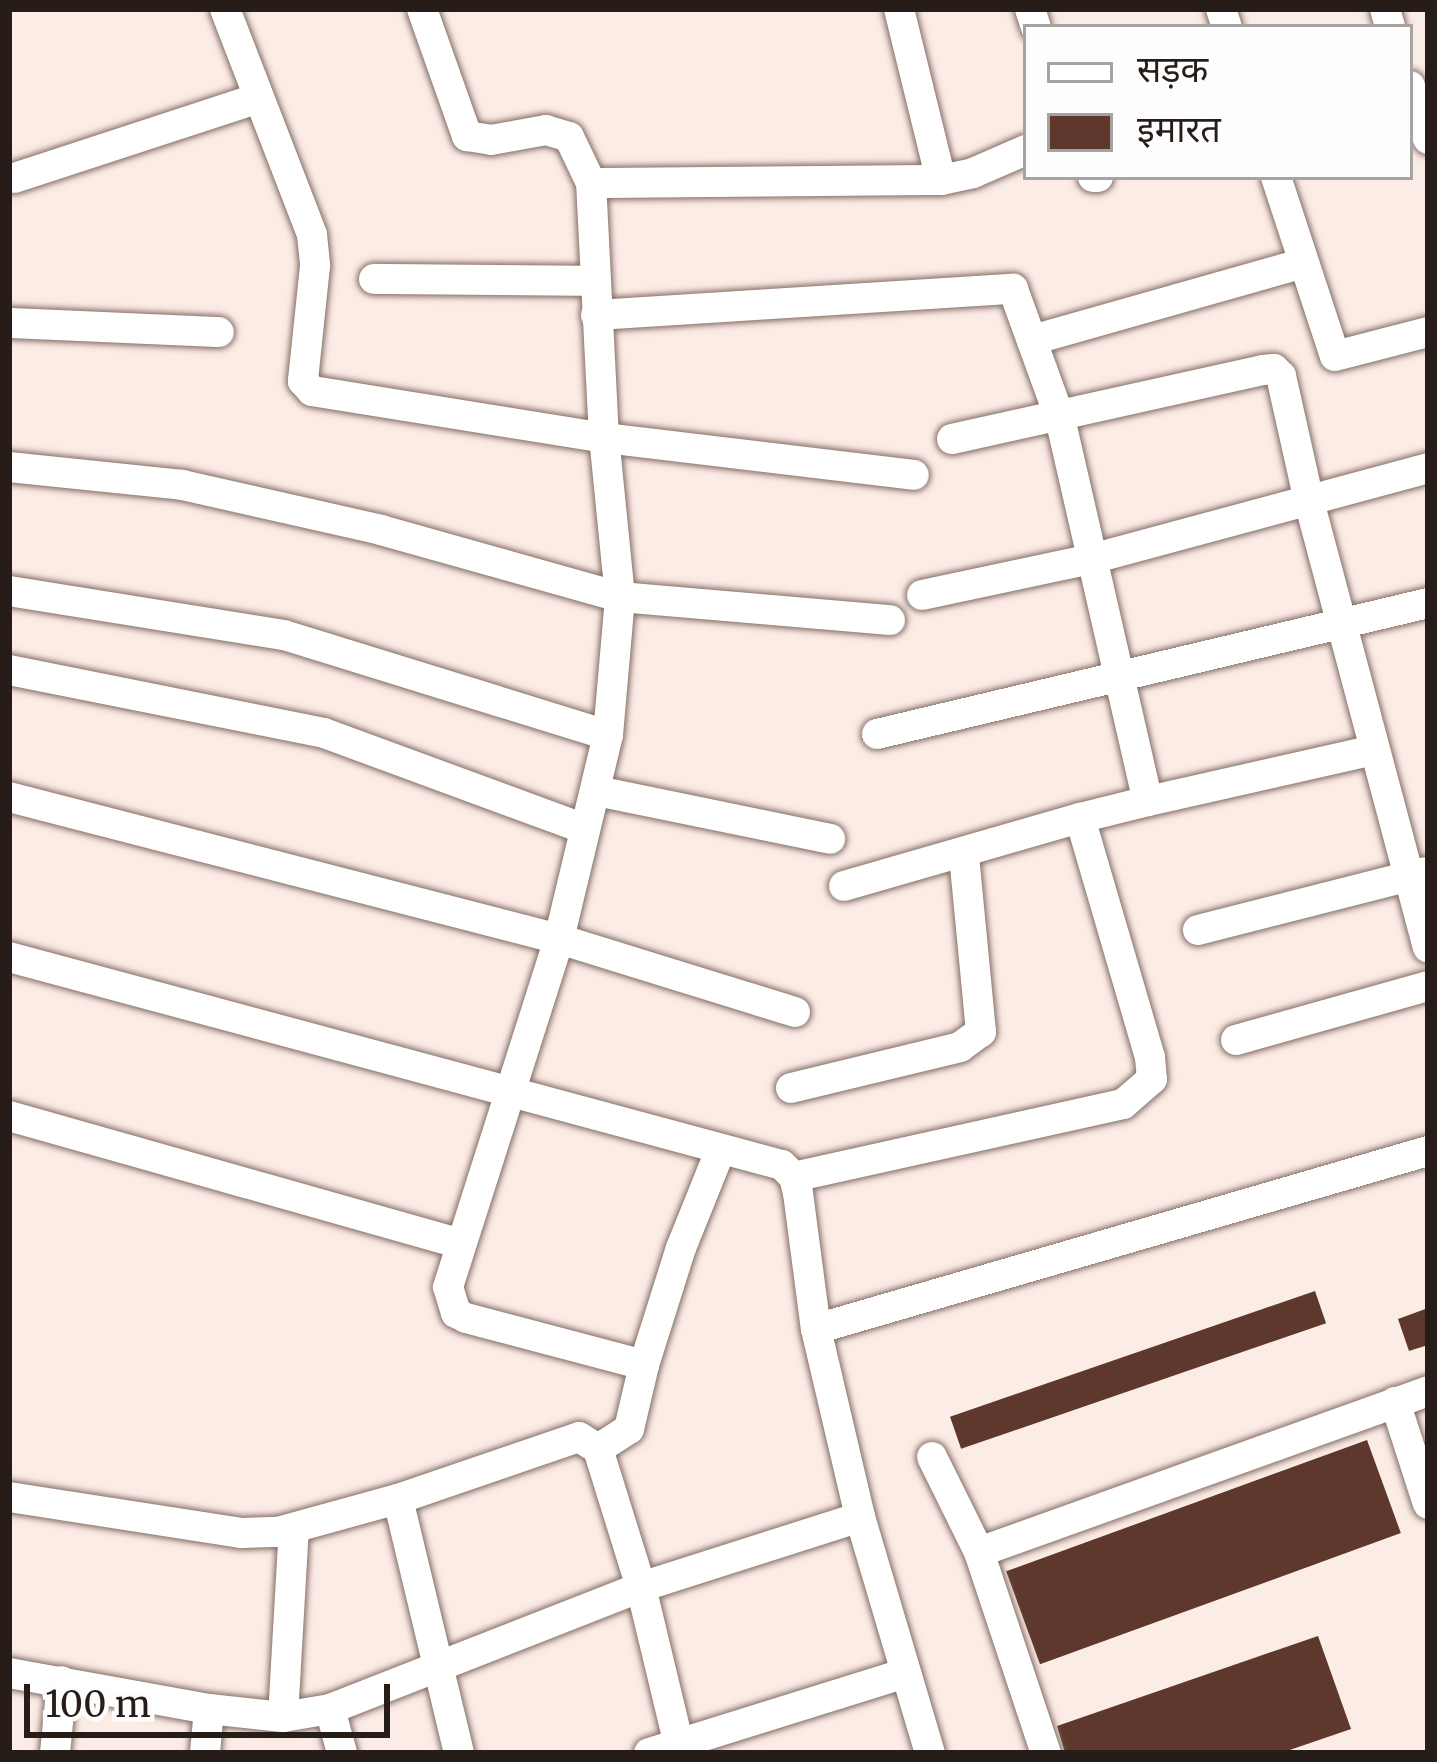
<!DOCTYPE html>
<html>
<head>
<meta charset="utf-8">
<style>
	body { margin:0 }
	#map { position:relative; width:1437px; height:1762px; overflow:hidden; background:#fcece6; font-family:Merriweather,"Noto Sans Devanagari",serif }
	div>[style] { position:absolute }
	.building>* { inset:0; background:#5e382d; transform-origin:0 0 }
	.roads { filter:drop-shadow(0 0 3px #846e65) drop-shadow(0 0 3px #846e65) }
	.minor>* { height:30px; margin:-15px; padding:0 15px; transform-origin:15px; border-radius:15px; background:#fff }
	span { translate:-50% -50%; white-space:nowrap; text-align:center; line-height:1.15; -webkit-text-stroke:12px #fdfdfd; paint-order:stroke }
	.frame { position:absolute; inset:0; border:12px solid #261d19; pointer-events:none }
	.legend { position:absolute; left:1023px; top:24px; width:390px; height:156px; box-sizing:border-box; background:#fdfdfd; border:3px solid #a7a3a2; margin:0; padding:15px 21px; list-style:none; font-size:36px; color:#261d19 }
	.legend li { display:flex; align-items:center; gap:24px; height:60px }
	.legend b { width:60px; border:3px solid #a7a3a2 }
	.scale { position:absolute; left:24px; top:1684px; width:366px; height:54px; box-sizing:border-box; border:6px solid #261d19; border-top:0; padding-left:15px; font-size:36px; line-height:42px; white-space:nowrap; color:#261d19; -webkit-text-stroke:9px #fdfdfd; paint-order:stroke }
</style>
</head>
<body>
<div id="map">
	<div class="building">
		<i style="left:1315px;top:1291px;width:34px;height:386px;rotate:71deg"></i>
		<i style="clip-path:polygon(1428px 1308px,1428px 1345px,1409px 1351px,1398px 1319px)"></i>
		<i style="left:1367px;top:1440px;width:99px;height:384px;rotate:70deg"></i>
		<i style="clip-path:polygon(1318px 1636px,1351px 1729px,1281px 1753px,1065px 1753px,1057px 1726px)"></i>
	</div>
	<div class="roads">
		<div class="minor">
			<i style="left:225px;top:9px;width:242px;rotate:68.9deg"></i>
			<i style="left:312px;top:235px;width:31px;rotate:84deg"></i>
			<i style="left:315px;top:266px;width:116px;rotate:96deg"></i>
			<i style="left:303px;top:381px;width:13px;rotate:48deg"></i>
			<i style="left:312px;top:391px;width:296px;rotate:9.1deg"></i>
			<i style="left:604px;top:438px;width:312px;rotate:6.8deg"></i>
			<i style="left:422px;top:9px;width:135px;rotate:70.5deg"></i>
			<i style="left:467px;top:136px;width:24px;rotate:9deg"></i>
			<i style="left:491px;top:140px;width:56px;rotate:-10.3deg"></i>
			<i style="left:546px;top:130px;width:24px;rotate:17deg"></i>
			<i style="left:569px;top:137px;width:51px;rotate:64.4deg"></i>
			<i style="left:899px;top:9px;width:176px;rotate:76.2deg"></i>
			<i style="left:941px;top:180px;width:33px;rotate:-12deg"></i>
			<i style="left:973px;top:173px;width:58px;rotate:-23.5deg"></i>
			<i style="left:1030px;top:9px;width:19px;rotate:72deg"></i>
			<i style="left:1221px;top:9px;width:19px;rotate:72deg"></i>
			<i style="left:1385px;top:9px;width:19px;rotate:74deg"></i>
			<i style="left:1410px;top:86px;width:56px;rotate:71.2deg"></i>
			<i style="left:1093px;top:177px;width:5px"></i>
			<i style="left:1276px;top:177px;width:188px;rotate:71.8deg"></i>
			<i style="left:1335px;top:356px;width:96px;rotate:-14.5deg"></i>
			<i style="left:14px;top:178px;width:255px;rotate:-18.1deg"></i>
			<i style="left:374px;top:279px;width:219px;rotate:0.5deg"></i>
			<i style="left:596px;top:315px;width:418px;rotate:-3.6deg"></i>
			<i style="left:1013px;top:289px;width:137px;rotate:70deg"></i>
			<i style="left:1060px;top:418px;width:393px;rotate:77.1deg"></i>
			<i style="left:1148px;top:801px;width:70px;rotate:166deg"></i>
			<i style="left:1080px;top:818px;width:249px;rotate:73.7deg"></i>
			<i style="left:1150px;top:1057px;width:22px;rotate:85deg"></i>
			<i style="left:1152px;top:1079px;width:38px;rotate:139deg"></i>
			<i style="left:1123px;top:1104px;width:337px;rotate:167.5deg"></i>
			<i style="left:9px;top:323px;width:210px;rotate:2.5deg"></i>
			<i style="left:1032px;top:340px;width:280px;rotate:-15.8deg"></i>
			<i style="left:952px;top:439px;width:319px;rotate:-12.5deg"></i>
			<i style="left:1263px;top:370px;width:11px;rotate:-5deg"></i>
			<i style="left:1274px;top:369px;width:10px;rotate:45deg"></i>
			<i style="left:1281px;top:376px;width:128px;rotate:77.4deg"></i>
			<i style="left:1309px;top:501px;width:462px;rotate:75.1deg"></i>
			<i style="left:9px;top:467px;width:174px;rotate:5.9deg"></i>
			<i style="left:182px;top:485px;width:204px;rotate:12.7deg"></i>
			<i style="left:381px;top:530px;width:248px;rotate:15.7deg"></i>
			<i style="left:620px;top:597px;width:271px;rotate:4.9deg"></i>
			<i style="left:9px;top:591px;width:278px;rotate:9.1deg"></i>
			<i style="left:284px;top:635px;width:339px;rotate:17.2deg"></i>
			<i style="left:922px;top:595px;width:173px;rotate:-12deg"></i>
			<i style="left:1091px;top:559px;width:349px;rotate:-15.1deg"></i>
			<i style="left:9px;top:670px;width:321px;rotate:11.3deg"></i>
			<i style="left:324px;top:733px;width:278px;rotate:20.2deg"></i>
			<i style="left:877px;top:734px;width:566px;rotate:-13.37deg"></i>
			<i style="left:597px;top:791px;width:238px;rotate:11.6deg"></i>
			<i style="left:9px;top:797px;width:568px;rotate:14.48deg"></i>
			<i style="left:559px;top:939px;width:247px;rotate:17.2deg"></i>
			<i style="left:1148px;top:801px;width:232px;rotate:-12.7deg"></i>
			<i style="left:844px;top:886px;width:246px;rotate:-16.1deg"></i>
			<i style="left:1198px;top:930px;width:234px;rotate:-14.3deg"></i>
			<i style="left:9px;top:957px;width:800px;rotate:15.06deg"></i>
			<i style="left:782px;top:1165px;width:17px;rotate:45deg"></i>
			<i style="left:794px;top:1177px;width:16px;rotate:76deg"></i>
			<i style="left:798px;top:1193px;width:137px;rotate:82.5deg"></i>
			<i style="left:816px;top:1329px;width:193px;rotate:76.8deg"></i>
			<i style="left:860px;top:1517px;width:246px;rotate:73.5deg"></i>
			<i style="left:1236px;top:1040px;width:199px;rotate:-15.7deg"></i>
			<i style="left:791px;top:1088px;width:174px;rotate:-13.6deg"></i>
			<i style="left:960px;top:1047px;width:26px;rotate:-36deg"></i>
			<i style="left:981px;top:1032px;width:178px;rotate:-95.5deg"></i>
			<i style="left:9px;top:1116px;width:466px;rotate:15.8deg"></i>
			<i style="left:816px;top:1329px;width:637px;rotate:-16.22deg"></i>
			<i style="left:644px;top:1365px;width:123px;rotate:-72.5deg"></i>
			<i style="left:681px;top:1248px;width:105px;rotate:-68.1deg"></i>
			<i style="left:1395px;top:1402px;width:107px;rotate:72.1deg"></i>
			<i style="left:598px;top:1449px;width:37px;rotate:-33deg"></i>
			<i style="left:629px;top:1429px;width:66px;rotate:-76.8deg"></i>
			<i style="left:644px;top:1365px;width:184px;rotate:-165.2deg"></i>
			<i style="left:466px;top:1318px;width:11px;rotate:-153deg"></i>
			<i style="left:456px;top:1313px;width:27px;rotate:-107deg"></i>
			<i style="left:448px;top:1287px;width:365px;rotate:-72.3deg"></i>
			<i style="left:559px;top:939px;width:210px;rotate:-76.5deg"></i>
			<i style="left:608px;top:735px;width:139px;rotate:-85deg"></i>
			<i style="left:620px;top:597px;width:160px;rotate:-95.7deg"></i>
			<i style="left:604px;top:438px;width:255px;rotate:-92.9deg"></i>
			<i style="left:591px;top:183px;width:350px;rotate:-0.5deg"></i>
			<i style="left:932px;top:1457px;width:106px;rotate:63.7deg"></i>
			<i style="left:979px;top:1552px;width:212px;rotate:71.6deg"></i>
			<i style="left:9px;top:1497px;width:236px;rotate:8.8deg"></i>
			<i style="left:242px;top:1533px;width:36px;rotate:-2deg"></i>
			<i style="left:278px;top:1532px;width:124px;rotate:-15.4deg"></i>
			<i style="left:398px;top:1499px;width:191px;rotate:-18.9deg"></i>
			<i style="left:579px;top:1437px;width:22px;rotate:32deg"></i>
			<i style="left:598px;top:1449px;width:145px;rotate:72.7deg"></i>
			<i style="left:641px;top:1587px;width:171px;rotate:76.5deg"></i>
			<i style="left:398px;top:1499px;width:261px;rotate:76.5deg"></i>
			<i style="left:979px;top:1552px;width:477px;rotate:-19.7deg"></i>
			<i style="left:9px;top:1673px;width:203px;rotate:10.2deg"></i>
			<i style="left:209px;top:1709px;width:74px;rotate:6.2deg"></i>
			<i style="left:283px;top:1717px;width:48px;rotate:-9.7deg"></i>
			<i style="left:330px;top:1709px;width:334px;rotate:-21.4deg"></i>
			<i style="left:641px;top:1587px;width:230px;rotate:-17.7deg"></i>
			<i style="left:330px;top:1709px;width:46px;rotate:74.7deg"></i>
			<i style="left:283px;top:1717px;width:189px;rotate:-86.7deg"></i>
			<i style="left:55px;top:1753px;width:72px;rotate:-84.4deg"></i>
			<i style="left:205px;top:1753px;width:44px;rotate:-84.8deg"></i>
			<i style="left:649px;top:1753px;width:269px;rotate:-17.3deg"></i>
		</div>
	</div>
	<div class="frame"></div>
	<ul class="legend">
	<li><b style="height:15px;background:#fff"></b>सड़क</li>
	<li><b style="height:33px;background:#5e382d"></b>इमारत</li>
	</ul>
	<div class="scale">100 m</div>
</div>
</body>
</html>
